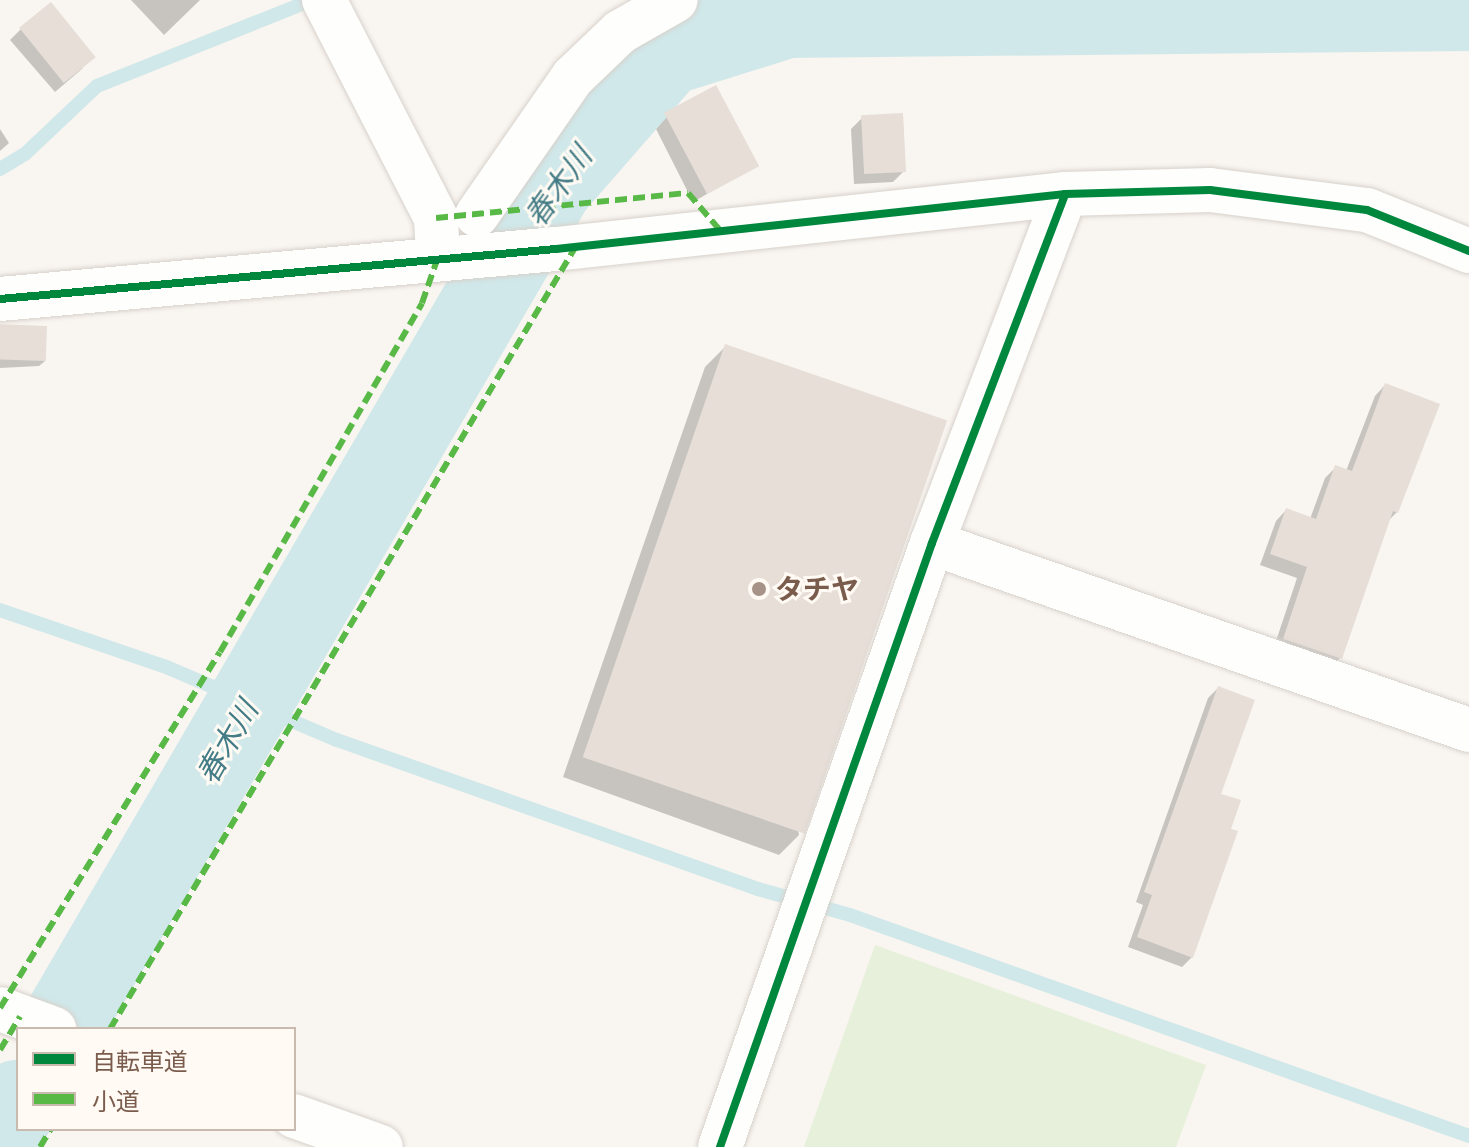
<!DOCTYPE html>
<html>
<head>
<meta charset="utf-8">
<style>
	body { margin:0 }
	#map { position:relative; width:1469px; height:1147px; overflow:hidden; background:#f9f5f0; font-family:Ubuntu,"Noto Sans JP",sans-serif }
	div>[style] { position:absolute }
	.green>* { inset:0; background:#e7f0db }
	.shadow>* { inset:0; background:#0003 }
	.stream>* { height:14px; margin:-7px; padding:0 7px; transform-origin:7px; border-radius:7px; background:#d0e8ea }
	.river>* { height:84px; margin:-42px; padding:0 42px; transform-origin:42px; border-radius:42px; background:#d0e8ea }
	.building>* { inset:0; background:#e6ded7; transform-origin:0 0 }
	.roads { filter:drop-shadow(0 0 2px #d7d1cb) drop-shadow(0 0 2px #d7d1cb) }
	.minor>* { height:44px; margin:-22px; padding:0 22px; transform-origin:22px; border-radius:22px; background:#fefefd }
	.quiet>* { height:6px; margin-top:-3px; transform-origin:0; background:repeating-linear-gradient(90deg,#58b947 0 12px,transparent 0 18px) }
	.cycleway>* { height:8px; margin:-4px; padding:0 4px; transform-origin:4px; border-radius:4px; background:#00873e }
	.dots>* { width:22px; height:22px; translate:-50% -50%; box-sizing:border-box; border:4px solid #fffaf3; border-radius:50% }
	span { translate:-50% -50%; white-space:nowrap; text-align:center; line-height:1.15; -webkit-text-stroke:6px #fffaf3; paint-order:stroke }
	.poi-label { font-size:28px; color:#7a5c4d; font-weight:700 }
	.left { translate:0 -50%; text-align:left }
	.water-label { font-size:30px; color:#437c86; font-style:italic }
	.legend { position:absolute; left:16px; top:1027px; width:280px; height:104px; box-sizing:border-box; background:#fffaf3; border:2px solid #cabbb1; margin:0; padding:10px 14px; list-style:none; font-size:24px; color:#7a5c4d }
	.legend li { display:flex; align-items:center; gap:16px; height:40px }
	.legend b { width:40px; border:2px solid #cabbb1 }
</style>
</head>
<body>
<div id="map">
	<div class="green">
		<i style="clip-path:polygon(875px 945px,1206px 1065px,1176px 1147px,804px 1147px)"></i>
	</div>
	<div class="shadow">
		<i style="clip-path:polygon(131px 0,200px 0,164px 35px)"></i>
		<i style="clip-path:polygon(21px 29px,83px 68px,55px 92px,10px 40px)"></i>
		<i style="clip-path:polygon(665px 114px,756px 166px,693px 202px,654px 125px)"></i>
		<i style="clip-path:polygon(862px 118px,904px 171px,893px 182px,854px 184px,851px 129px)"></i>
		<i style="clip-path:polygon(0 129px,9px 143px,0 151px)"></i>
		<i style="clip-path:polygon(0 331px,45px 361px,39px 366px,0 368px)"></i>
		<i style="clip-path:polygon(725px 347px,799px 835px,779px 855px,563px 777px,705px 367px)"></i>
		<i style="clip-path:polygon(1385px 385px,1397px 512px,1388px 521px,1340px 658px,1329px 669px,1273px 650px,1297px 578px,1260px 565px,1276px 521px,1286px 510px,1310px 519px,1325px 478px,1336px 467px,1346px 471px,1375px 396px)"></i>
		<i style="clip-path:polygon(1218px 688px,1219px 795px,1192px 957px,1182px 967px,1128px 947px,1143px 905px,1136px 902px,1208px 698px)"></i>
	</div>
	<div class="stream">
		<i style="left:1450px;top:0;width:10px;rotate:61deg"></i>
		<i style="left:0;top:169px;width:29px;rotate:-31deg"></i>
		<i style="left:25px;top:154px;width:99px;rotate:-43.4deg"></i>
		<i style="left:97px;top:86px;width:232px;rotate:-21.8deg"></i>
		<i style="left:0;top:610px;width:173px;rotate:18.9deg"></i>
		<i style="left:164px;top:666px;width:188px;rotate:23.2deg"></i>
		<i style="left:337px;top:740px;width:447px;rotate:19.5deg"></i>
		<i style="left:758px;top:889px;width:96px;rotate:15.8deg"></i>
		<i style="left:850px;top:915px;width:657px;rotate:19.65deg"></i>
	</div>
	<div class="river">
		<i style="left:60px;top:1029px;width:976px;rotate:-59.78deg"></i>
		<i style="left:551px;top:186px;width:175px;rotate:-48.9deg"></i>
		<i style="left:666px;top:54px;width:127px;rotate:-17.4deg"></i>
		<i style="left:787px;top:16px;width:682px;rotate:-0.59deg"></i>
		<i style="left:0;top:1134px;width:37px;rotate:-61deg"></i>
	</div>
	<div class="building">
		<i style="left:51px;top:2px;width:71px;height:41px;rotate:51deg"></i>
		<i style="left:716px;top:85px;width:92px;height:59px;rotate:62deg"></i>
		<i style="left:903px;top:113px;width:59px;height:42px;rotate:87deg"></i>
		<i style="left:47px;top:326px;width:35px;height:47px;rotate:92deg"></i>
		<i style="left:725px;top:344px;width:235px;height:437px;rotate:19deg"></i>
		<i style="clip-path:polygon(1385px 383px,1440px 404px,1398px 513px,1393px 511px,1342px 659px,1283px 639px,1307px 567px,1270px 554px,1286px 508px,1316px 519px,1335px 465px,1352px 471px)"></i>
		<i style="clip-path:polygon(1218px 686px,1255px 700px,1221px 794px,1241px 800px,1231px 829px,1238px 831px,1193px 958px,1137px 937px,1152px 895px,1144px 892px)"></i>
	</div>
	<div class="roads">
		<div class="minor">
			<i style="left:324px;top:0;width:245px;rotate:62.8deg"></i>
			<i style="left:436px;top:218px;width:39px;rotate:87deg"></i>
			<i style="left:477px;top:215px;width:168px;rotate:-55.2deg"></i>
			<i style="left:573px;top:77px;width:65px;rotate:-43.8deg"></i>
			<i style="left:620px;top:32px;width:64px;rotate:-29.7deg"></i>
			<i style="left:0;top:299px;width:558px;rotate:-5.14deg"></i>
			<i style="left:556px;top:249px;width:512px;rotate:-6.17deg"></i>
			<i style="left:1065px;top:194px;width:145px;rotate:-1.6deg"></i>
			<i style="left:1210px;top:190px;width:158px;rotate:7.3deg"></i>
			<i style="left:1367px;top:210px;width:110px;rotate:21.9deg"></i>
			<i style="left:932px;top:543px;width:569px;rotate:19.2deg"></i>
			<i style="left:0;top:1009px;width:58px;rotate:20.3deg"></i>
			<i style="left:294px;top:1116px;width:92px;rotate:19.6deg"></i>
			<i style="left:720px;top:1147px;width:640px;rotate:-70.66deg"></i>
			<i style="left:932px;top:543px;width:373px;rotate:-69.1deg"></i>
		</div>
	</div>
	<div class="quiet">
		<i style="left:436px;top:218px;width:253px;rotate:-5.7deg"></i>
		<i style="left:688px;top:193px;width:48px;rotate:49.3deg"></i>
		<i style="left:0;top:1008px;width:418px;rotate:-58.3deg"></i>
		<i style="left:220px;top:652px;width:403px;rotate:-59.9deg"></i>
		<i style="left:422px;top:303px;width:49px;rotate:-70.8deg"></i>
		<i style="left:110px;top:1029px;width:911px;rotate:-59.24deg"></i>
		<i style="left:0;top:1050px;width:39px;rotate:-59deg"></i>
		<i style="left:40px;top:1147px;width:21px;rotate:-59deg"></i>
	</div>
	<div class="cycleway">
		<i style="left:0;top:299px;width:558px;rotate:-5.14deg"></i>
		<i style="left:556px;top:249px;width:512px;rotate:-6.17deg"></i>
		<i style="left:1065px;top:194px;width:145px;rotate:-1.6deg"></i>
		<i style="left:1210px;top:190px;width:158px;rotate:7.3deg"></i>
		<i style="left:1367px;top:210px;width:110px;rotate:21.9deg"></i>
		<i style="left:720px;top:1147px;width:640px;rotate:-70.66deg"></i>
		<i style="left:932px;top:543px;width:373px;rotate:-69.1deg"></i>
	</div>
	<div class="dots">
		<i style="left:759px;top:589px;background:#a69286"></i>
	</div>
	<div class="poi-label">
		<span class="left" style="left:775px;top:589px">タチヤ</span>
	</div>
	<div class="water-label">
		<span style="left:558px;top:186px;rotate:-54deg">春木川</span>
		<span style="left:227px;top:742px;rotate:-60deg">春木川</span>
	</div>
	<ul class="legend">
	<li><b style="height:10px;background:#00873e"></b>自転車道</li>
	<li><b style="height:10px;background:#58b947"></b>小道</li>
	</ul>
</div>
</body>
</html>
